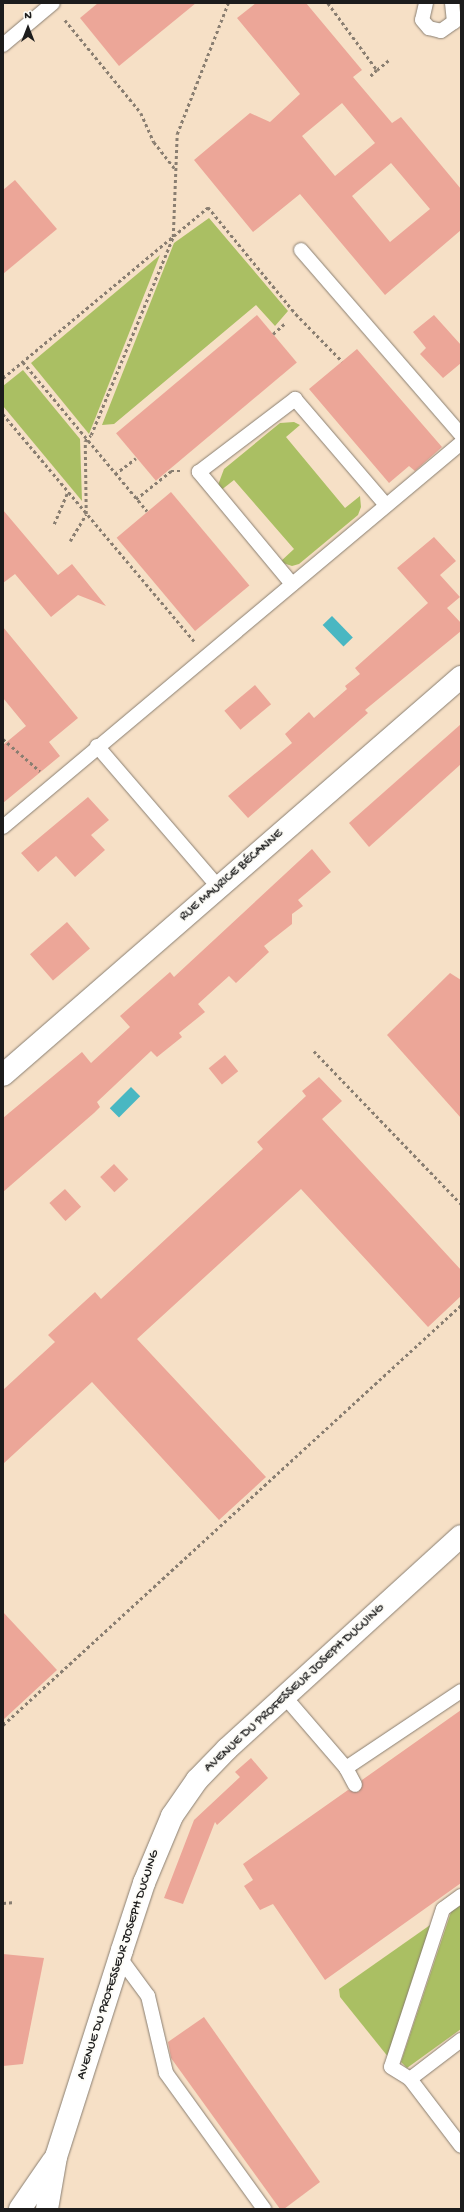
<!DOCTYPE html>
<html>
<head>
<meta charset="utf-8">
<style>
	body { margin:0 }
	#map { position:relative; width:464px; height:2212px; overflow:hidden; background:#f6e0c6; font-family:"Gochi Hand",sans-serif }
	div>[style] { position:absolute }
	.green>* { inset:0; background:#aabf63 }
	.water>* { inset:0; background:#49b7c2; transform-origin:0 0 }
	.building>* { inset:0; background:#eca698; transform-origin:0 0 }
	.path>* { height:2.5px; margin-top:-1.25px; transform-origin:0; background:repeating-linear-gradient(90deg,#897e71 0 3px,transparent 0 6px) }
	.roads { filter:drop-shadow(0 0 1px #897e71) drop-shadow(0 0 1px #897e71) }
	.service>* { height:14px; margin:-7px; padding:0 7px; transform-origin:7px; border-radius:7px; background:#fff }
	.minor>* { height:22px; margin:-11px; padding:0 11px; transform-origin:11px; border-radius:11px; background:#fff }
	.tertiary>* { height:22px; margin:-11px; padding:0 11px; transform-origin:11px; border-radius:11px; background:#fff }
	span { translate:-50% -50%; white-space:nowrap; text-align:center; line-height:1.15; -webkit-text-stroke:4px #fdfcf7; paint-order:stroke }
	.street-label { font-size:13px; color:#1c1c1c }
	.frame { position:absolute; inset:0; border:4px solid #1c1c1c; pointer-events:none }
	.north { position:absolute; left:8px; top:8px; width:40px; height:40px; -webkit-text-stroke:3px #fdfcf7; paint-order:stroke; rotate:0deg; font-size:11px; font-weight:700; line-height:16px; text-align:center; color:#1c1c1c }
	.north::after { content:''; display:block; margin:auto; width:14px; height:18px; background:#1c1c1c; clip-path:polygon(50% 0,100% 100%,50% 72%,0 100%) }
</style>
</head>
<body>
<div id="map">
	<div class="green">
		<i style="clip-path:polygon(209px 218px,288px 311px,275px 326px,256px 305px,114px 424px,102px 425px,174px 243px)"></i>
		<i style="clip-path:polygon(160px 255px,89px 434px,31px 363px)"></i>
		<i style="clip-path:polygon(23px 370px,80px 439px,82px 501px,3px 406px,3px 386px)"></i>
		<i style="clip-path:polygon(294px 422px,300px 425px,286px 437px,345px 508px,360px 496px,361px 507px,358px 515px,299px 564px,292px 566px,280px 562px,294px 549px,234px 480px,220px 491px,218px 485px,224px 469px,280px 423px)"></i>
		<i style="clip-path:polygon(461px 1903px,461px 2029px,407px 2068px,401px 2062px,452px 1909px)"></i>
		<i style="clip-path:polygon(433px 1923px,389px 2058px,340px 1997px,339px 1989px)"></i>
	</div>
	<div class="water">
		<i style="left:332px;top:616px;width:30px;height:13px;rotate:46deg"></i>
		<i style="left:131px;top:1087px;width:13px;height:30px;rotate:45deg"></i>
	</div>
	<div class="building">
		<i style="clip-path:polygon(98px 3px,196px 3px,119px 66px,80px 18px)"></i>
		<i style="clip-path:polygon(evenodd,256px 3px,306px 3px,362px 70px,353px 77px,392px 123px,401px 117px,461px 189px,461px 230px,385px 295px,300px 194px,253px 232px,194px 160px,250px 113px,270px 122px,300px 94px,237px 18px,256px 3px,342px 103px,375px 143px,335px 176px,302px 136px,342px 103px,256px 3px,391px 163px,430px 209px,390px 242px,352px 196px,391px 163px)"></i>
		<i style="clip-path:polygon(15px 180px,57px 229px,3px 274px,3px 190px)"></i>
		<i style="left:257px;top:315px;width:62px;height:184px;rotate:50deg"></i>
		<i style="clip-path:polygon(434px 315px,461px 345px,461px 363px,443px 378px,420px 354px,426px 348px,413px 332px)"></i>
		<i style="clip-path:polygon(357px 349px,442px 447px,415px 471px,409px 466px,389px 483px,309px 389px)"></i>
		<i style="left:171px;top:492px;width:122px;height:71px;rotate:50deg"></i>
		<i style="clip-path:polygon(3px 510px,58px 575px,72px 564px,106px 606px,78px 595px,51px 617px,15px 574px,3px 583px)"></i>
		<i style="clip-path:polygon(434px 537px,456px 561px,440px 575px,460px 597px,447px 608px,461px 623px,461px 631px,365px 710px,368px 713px,248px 818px,228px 796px,292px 743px,285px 734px,309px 712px,314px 718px,347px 689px,345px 686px,360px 674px,355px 668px,428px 603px,397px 568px)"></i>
		<i style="clip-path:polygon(3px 627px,78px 718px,49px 742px,60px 756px,3px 803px,3px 745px,26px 726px,3px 698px)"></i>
		<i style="left:255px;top:685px;width:25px;height:40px;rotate:50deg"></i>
		<i style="clip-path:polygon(461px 724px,461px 764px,369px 847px,349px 823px)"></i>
		<i style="clip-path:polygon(88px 797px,109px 820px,91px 835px,105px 850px,75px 877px,56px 856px,38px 872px,21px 853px)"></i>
		<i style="clip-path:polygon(312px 849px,331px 872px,298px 900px,303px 906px,292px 914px,292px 924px,264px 946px,269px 952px,236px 983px,229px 976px,198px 1004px,205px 1012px,179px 1033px,182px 1037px,157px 1057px,151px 1051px,97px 1102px,100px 1107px,94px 1113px,3px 1192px,3px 1118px,82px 1052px,91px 1063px,130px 1027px,120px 1016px,170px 972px,174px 977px)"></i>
		<i style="left:67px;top:922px;width:35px;height:49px;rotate:49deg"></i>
		<i style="clip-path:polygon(450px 973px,461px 980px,461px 1118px,387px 1035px)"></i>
		<i style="left:225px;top:1055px;width:21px;height:21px;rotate:51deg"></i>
		<i style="clip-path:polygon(319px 1077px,342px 1101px,322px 1119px,461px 1270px,461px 1296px,428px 1327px,301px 1189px,137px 1339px,266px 1477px,219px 1520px,92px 1382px,3px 1464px,3px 1390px,55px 1342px,48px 1335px,95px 1292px,101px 1299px,263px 1149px,257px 1142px,306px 1096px,302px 1091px)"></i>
		<i style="left:114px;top:1164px;width:21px;height:19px;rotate:47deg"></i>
		<i style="left:65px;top:1189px;width:24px;height:21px;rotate:48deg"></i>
		<i style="clip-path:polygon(3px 1612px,57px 1670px,3px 1720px)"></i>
		<i style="clip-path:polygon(461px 1710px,461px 1883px,325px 1980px,273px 1904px,260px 1910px,244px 1886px,253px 1880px,243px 1864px,348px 1790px,359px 1792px,362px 1780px)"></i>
		<i style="clip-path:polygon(251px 1758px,268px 1778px,217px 1825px,215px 1822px,183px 1904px,164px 1898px,194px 1820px,240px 1777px,235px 1772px)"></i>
		<i style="clip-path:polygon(3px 1954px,44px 1958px,23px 2064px,3px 2066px)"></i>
		<i style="clip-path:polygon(204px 2017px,320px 2182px,284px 2209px,280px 2209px,171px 2058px,168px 2042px)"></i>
	</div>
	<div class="path">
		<i style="left:328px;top:3px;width:83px;rotate:53.8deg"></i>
		<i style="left:377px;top:70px;width:10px;rotate:135deg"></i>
		<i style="left:65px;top:20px;width:120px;rotate:50.7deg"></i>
		<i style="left:141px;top:113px;width:32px;rotate:66deg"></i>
		<i style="left:154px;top:142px;width:34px;rotate:52deg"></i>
		<i style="left:377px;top:70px;width:16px;rotate:-40deg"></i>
		<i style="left:273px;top:334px;width:15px;rotate:-42deg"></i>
		<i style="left:23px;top:362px;width:194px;rotate:50.2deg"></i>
		<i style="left:3px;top:378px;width:267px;rotate:-39.8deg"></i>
		<i style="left:208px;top:207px;width:139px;rotate:50.6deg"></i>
		<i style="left:296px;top:314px;width:66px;rotate:45.6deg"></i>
		<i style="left:3px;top:414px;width:298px;rotate:49.9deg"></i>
		<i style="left:115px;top:474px;width:26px;rotate:-37deg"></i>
		<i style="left:136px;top:499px;width:45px;rotate:-38.7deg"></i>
		<i style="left:171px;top:471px;width:9px"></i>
		<i style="left:54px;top:524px;width:34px;rotate:-67deg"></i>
		<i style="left:70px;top:541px;width:31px;rotate:-59deg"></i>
		<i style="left:86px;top:514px;width:73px;rotate:-90.8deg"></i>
		<i style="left:85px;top:441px;width:8px;rotate:-45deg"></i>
		<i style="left:91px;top:435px;width:214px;rotate:-67.5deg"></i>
		<i style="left:173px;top:237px;width:103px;rotate:-87.8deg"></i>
		<i style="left:177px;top:134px;width:141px;rotate:-68.7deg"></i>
		<i style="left:3px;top:739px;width:49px;rotate:40.9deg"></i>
		<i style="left:314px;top:1051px;width:212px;rotate:46.1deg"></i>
		<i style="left:3px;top:1725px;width:621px;rotate:-42.52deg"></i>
		<i style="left:3px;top:1903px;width:12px;rotate:-5deg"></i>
	</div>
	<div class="roads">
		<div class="service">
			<i style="left:426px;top:3px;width:17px;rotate:103deg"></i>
			<i style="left:422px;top:20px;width:11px;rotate:49deg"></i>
			<i style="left:429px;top:28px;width:12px;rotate:14deg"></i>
			<i style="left:441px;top:31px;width:16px;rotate:-35deg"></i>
			<i style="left:454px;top:22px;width:19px;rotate:-96deg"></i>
			<i style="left:3px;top:45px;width:65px;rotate:-40deg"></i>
			<i style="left:301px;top:250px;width:245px;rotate:49.1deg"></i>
			<i style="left:292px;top:584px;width:146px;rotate:-129.7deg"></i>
			<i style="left:199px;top:472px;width:121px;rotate:-37.2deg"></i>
			<i style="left:295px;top:399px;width:140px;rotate:49.4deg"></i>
			<i style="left:97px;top:746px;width:187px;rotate:49.3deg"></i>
			<i style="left:3px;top:827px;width:598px;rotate:-39.98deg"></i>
			<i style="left:285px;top:1697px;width:94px;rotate:49.3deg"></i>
			<i style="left:346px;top:1768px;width:19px;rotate:62deg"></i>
			<i style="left:346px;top:1768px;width:138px;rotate:-33.8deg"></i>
			<i style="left:461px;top:1896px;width:22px;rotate:144deg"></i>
			<i style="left:443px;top:1909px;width:166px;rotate:108.2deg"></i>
			<i style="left:391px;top:2067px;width:22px;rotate:32deg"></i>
			<i style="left:410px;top:2079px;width:64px;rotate:-37.4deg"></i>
			<i style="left:120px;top:1958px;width:47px;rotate:53.6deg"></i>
			<i style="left:148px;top:1996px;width:79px;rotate:76.8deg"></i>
			<i style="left:166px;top:2073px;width:168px;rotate:54.2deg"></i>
			<i style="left:410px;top:2079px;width:84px;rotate:52.7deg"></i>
		</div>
		<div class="minor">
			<i style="left:3px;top:1075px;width:607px;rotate:-40.99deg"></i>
		</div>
		<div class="tertiary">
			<i style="left:20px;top:2209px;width:58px;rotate:-55.5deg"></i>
			<i style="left:47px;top:2209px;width:53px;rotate:-80.2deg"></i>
			<i style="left:56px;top:2157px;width:217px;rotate:-72.3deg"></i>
			<i style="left:122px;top:1950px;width:71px;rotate:-71.8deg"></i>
			<i style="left:144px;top:1883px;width:73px;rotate:-67.3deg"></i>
			<i style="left:172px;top:1816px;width:44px;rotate:-55.2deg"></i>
			<i style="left:197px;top:1780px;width:43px;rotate:-45.9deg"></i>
			<i style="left:227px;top:1749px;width:316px;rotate:-42.3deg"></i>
		</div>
	</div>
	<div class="street-label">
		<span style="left:232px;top:876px;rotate:-41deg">RUE MAURICE BÉCANNE</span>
		<span style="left:295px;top:1689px;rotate:-43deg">AVENUE DU PROFESSEUR JOSEPH DUCUING</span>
		<span style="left:119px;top:1965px;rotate:-72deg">AVENUE DU PROFESSEUR JOSEPH DUCUING</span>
	</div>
	<div class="frame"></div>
	<div class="north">N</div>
</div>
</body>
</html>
